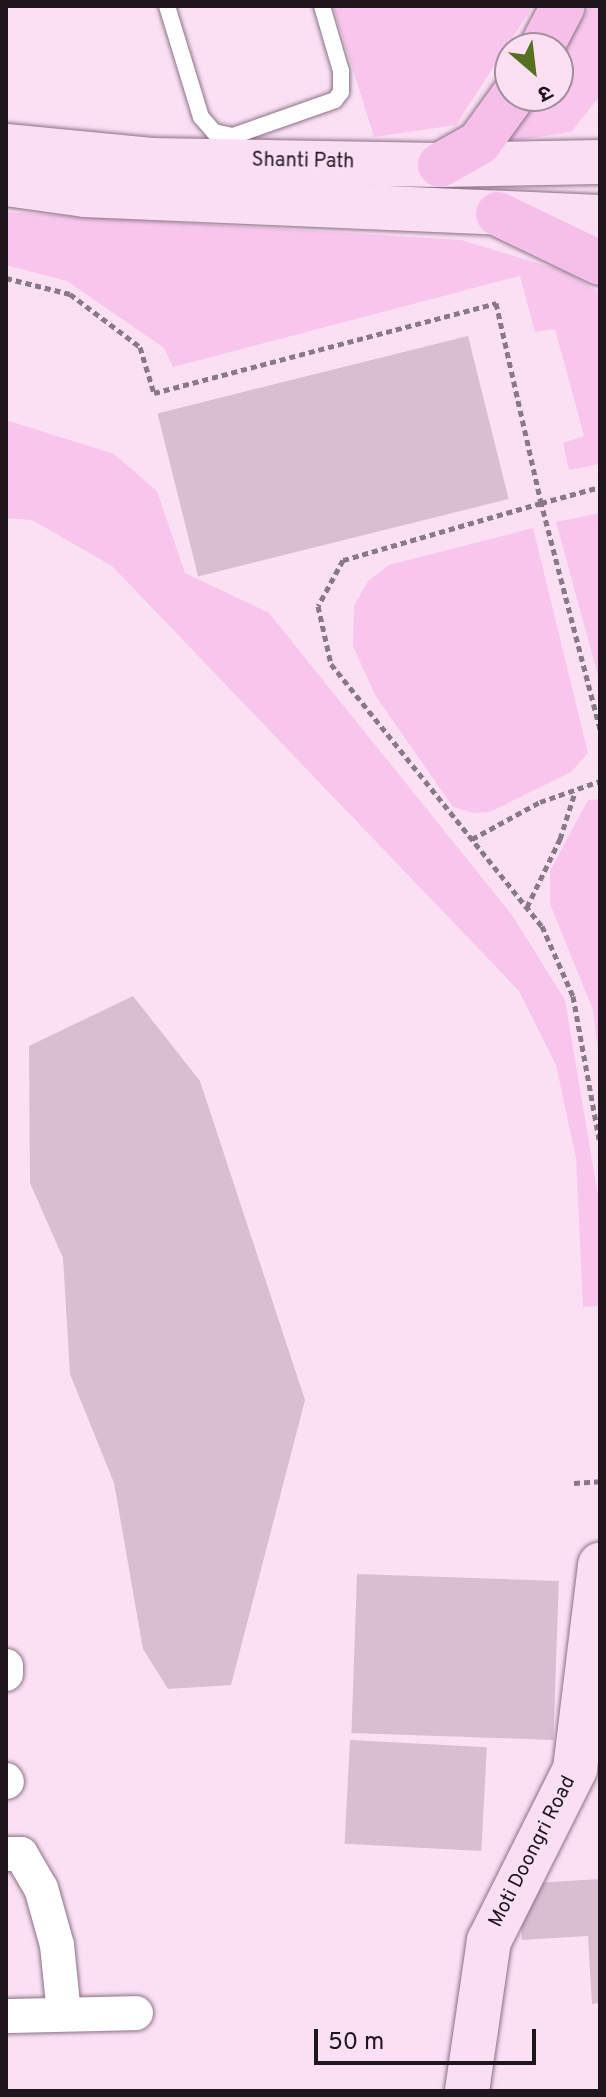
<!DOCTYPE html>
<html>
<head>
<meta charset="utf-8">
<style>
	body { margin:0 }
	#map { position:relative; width:606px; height:2097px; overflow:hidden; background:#fbe0f4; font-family:Overpass,"Noto Sans Devanagari",sans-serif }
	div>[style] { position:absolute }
	.green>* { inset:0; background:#f8c6ec }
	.building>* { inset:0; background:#d9bed2; transform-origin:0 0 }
	.path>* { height:5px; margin-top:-2.5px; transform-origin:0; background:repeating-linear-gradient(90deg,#897885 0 6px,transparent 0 10px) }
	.roads { filter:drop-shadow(0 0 2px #8a7285) drop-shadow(0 0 2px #8a7285) }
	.lane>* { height:16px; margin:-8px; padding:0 8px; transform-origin:8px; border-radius:8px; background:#fff }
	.street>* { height:34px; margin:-17px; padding:0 17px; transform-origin:17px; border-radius:17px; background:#fff }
	.secondary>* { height:44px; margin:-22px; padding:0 22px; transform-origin:22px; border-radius:22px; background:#fadff4 }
	.primary>* { height:44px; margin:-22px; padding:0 22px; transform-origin:22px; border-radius:22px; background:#f5bfea }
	span { translate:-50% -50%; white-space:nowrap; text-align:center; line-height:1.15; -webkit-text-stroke:6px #fbe0f4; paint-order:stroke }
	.street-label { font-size:20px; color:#1f161d }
	.frame { position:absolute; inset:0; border:8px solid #1f161d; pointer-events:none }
	.north { position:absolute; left:494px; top:32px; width:80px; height:80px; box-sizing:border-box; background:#fbe0f4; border:2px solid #a38f9e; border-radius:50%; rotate:152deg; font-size:22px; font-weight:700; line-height:32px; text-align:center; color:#1f161d }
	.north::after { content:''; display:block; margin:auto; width:28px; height:36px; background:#576f20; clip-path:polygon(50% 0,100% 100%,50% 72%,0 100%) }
	.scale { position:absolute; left:314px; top:2029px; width:222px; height:36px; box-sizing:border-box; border:4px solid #1f161d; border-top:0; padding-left:10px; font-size:24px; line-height:28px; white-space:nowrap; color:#1f161d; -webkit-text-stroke:6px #fbe0f4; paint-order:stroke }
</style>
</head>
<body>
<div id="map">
	<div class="green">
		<i style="clip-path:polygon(333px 6px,533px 6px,456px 125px,374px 137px)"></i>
		<i style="clip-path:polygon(590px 6px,600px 6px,600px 96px,571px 132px,498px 143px,535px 96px,558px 96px,558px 58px)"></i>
		<i style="clip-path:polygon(6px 212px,461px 240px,564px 271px,600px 293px,600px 464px,569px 470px,563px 443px,584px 436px,555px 329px,535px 332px,520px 276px,173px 367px,164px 348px,67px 281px,6px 265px)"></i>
		<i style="clip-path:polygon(6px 420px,114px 454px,157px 491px,185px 573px,269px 613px,512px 915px,565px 1000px,598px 1196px,600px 1306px,583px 1307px,576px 1158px,556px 1065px,519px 991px,112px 566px,32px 520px,6px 518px)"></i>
		<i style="clip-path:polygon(600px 513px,600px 683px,556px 522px)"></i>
		<i style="clip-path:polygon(533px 528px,588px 753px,571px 772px,490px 812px,473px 813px,453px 807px,375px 695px,353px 646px,354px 606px,368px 581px,389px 565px)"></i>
		<i style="clip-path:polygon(600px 799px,600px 1066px,593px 1010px,550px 904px,550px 871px,588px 800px)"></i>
	</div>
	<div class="building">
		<i style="left:468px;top:336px;width:168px;height:320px;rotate:76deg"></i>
		<i style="clip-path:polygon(133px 996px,200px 1081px,305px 1400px,231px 1685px,168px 1689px,143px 1649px,114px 1483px,70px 1374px,63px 1258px,30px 1183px,29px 1046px)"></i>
		<i style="left:357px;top:1574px;width:202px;height:159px;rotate:2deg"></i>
		<i style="left:350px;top:1740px;width:137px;height:104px;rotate:3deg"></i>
		<i style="clip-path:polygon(600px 1879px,600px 2003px,592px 2004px,588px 1936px,522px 1940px,519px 1884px)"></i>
	</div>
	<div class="path">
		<i style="left:6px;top:278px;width:66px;rotate:14deg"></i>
		<i style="left:70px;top:294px;width:88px;rotate:37.1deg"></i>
		<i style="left:140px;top:347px;width:48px;rotate:73.1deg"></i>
		<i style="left:154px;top:393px;width:354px;rotate:-14.7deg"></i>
		<i style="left:496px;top:303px;width:205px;rotate:77.3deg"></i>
		<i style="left:541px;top:503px;width:61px;rotate:-15.2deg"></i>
		<i style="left:600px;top:729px;width:234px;rotate:-104.6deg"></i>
		<i style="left:541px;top:503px;width:206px;rotate:163.9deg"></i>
		<i style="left:343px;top:560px;width:52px;rotate:118.5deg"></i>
		<i style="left:318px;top:606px;width:59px;rotate:77.4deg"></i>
		<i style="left:331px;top:664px;width:336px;rotate:51.2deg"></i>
		<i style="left:542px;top:926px;width:77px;rotate:66.1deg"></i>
		<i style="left:573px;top:996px;width:150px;rotate:79.7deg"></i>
		<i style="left:472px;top:839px;width:77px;rotate:-28.6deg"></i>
		<i style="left:540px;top:802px;width:64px;rotate:-19.3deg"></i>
		<i style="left:527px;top:907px;width:76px;rotate:-64.1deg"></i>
		<i style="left:560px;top:839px;width:46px;rotate:-72.3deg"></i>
		<i style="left:574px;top:1483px;width:26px;rotate:-4deg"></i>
	</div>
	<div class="roads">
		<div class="lane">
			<i style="left:167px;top:6px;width:116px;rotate:73deg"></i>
			<i style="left:201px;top:117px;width:20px;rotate:49deg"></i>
			<i style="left:214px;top:132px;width:19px;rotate:12deg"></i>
			<i style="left:233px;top:136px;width:108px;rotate:-19.4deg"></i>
			<i style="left:335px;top:100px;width:10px;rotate:-53deg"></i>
			<i style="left:341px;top:92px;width:21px;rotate:-90deg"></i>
			<i style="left:341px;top:71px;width:68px;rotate:-106.3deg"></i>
		</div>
		<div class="street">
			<i style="left:6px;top:1666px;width:8px;rotate:90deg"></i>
			<i style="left:6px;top:1780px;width:2px;rotate:63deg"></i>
			<i style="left:6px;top:1854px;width:15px"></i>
			<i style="left:21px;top:1854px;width:39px;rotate:60deg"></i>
			<i style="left:41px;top:1888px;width:59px;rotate:74.3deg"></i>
			<i style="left:57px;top:1945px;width:69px;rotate:84.2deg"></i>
			<i style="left:6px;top:2016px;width:130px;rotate:-1.3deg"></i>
		</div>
		<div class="secondary">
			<i style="left:6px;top:146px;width:146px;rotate:5.5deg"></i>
			<i style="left:151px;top:160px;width:289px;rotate:1deg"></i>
			<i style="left:440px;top:165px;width:160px;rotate:-1.1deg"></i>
			<i style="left:6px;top:184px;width:80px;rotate:7.9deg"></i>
			<i style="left:85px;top:195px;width:515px;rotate:2.45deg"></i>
			<i style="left:467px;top:2091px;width:152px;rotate:-81.7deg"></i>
			<i style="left:489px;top:1941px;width:192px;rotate:-63.4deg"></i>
			<i style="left:575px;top:1769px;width:206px;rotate:-83deg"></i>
		</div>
		<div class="primary">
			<i style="left:541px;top:48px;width:47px;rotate:-62.4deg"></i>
			<i style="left:440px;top:165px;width:45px;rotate:-29.4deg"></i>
			<i style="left:479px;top:143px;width:58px;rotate:-54.1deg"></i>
			<i style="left:498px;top:214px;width:113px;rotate:25.7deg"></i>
		</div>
	</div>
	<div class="street-label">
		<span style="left:303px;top:162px;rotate:1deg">Shanti Path</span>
		<span style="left:533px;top:1852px;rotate:-63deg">Moti Doongri Road</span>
	</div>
	<div class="frame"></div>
	<div class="north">उ</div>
	<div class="scale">50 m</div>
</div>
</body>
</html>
